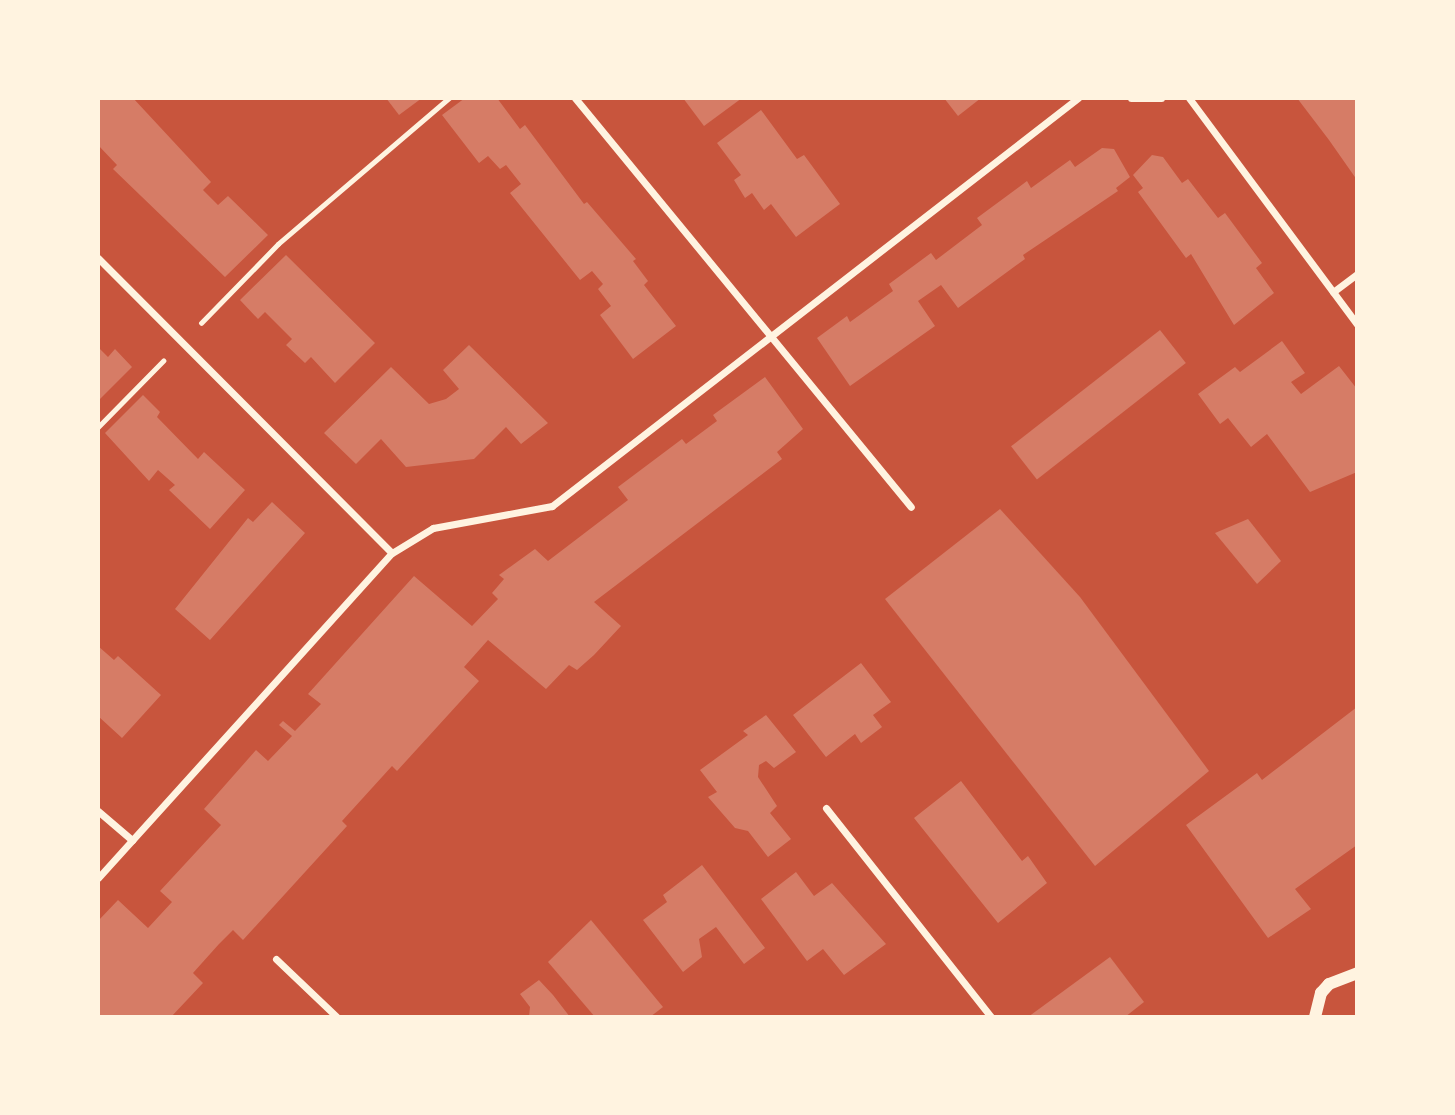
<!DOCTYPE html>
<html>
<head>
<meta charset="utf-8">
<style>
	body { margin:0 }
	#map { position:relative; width:1455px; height:1115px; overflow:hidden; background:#c8553d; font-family:"Libre Baskerville",serif }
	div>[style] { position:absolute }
	.building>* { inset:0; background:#d67c66; transform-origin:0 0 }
	.path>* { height:4.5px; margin:-2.25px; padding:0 2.25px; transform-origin:2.25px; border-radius:2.25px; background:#fff3e0 }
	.minor>* { height:7px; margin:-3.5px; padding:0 3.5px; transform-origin:3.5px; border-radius:3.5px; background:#fff3e0 }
	.tertiary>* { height:12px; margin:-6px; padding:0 6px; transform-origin:6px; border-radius:6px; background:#fff3e0 }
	span { translate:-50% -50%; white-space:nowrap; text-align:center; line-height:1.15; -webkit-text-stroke:5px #fff3e0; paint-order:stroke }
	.frame { position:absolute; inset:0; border:100px solid #fff3e0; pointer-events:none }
</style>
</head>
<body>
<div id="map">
	<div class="building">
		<i style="clip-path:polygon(98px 98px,133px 98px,211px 182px,203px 190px,218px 205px,228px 196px,268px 235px,225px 277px,113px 169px,117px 165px,98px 145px)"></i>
		<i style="clip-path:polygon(386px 98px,422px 98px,399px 115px)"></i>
		<i style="clip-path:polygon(465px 98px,497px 98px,520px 129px,525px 125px,584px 204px,587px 202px,636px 259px,633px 261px,648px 281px,644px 285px,676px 326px,633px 359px,600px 315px,611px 306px,598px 289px,603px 284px,592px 271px,580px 280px,510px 193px,521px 184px,506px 165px,500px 169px,488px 156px,479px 163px,442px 115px)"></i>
		<i style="clip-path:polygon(683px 98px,742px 98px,704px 126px)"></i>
		<i style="clip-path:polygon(944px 98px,981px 98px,958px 116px)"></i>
		<i style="clip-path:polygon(1297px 98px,1357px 98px,1357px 180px,1329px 140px)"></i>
		<i style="clip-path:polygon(761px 110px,797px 159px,804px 155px,840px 204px,796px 237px,771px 204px,764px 210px,752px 193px,745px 198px,734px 180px,741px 175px,717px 143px)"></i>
		<i style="clip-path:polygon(1102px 148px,1114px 149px,1130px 177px,1116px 188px,1118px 191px,1023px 255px,1025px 259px,958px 308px,941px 285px,918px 301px,935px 326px,850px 386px,817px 338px,847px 316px,850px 322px,893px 291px,889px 284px,931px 253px,936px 260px,982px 225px,977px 218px,1027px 181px,1031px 188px,1070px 160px,1075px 167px)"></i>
		<i style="clip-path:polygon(1152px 155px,1163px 157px,1182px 183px,1188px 179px,1218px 218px,1225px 213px,1262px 263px,1256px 268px,1274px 293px,1234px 325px,1191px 254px,1186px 258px,1138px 192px,1143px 188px,1133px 175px)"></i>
		<i style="clip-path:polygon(286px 255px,375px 343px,335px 383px,311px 357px,305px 363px,286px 345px,292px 339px,265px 312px,258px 319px,240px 300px)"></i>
		<i style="left:1160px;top:330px;width:42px;height:189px;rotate:52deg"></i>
		<i style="clip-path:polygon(1282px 341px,1305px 373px,1291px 382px,1301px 394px,1339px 366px,1357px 389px,1357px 472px,1310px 492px,1267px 434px,1251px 447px,1228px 418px,1220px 424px,1198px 394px,1235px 367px,1240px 372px)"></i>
		<i style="clip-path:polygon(469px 345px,548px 423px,521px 444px,506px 427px,474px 459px,406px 467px,381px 439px,356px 464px,324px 433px,391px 367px,429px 404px,446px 399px,459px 389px,443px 370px)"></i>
		<i style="clip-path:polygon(98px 347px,108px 357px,115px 349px,132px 367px,98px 401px)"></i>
		<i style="clip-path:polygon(765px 377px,803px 429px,777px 452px,782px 459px,594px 602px,621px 626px,594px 655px,577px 670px,569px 665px,546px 689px,488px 640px,464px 667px,479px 681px,397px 771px,392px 766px,342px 821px,347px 826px,243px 940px,233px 930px,219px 944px,193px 973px,203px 983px,171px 1017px,98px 1017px,98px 921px,118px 900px,148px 928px,172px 902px,160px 891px,221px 825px,204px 809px,256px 750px,268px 761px,292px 736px,279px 725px,283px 721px,295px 731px,321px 704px,308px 694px,414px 576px,472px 626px,498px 599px,492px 593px,504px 579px,499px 575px,535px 549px,548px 561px,628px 500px,618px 487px,682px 439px,686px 444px,717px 421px,713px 415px)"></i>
		<i style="clip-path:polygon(143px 395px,160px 412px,157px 417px,198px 459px,204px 452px,245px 490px,210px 529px,169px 490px,175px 485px,158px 470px,149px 481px,105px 433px)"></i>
		<i style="clip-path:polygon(272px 502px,305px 533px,210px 640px,175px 609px,248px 518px,253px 522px)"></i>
		<i style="clip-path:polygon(1000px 509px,1080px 597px,1209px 771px,1095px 866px,885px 599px)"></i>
		<i style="clip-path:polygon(1248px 519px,1281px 561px,1257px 584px,1215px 533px)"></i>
		<i style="clip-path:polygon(98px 646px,114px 660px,118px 656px,161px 695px,122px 738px,98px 716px)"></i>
		<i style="clip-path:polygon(861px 663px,891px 702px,873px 715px,882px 727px,861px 743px,855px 734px,826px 757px,793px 715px)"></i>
		<i style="clip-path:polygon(1357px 707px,1357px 845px,1295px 889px,1311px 909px,1268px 938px,1186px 825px,1257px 773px,1262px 780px)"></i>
		<i style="clip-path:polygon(766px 715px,796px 752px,774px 768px,766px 761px,759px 765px,758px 777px,777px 806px,770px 813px,791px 839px,768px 857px,748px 831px,735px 828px,708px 797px,717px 792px,700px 770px,748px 735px,743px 731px)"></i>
		<i style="clip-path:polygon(961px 781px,1022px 861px,1028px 856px,1047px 883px,998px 923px,914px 818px)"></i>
		<i style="clip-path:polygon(702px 865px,765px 948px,744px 964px,716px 927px,699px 939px,702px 957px,683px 972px,643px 920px,667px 902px,663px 895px)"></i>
		<i style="clip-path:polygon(796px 872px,814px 896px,832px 883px,886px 944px,844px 975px,823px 949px,807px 961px,761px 899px)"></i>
		<i style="clip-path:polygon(591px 920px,663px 1007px,650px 1017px,595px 1017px,548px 962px)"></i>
		<i style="clip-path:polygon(1110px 957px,1144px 1002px,1125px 1017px,1028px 1017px)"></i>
		<i style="clip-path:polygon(539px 980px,553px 995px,570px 1017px,529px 1017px,530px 1007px,520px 994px)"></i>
	</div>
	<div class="path">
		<i style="left:201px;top:323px;width:110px;rotate:-45.7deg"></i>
		<i style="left:278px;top:244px;width:225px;rotate:-40.5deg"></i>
		<i style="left:98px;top:427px;width:93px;rotate:-45.4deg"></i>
	</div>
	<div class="minor">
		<i style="left:575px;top:98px;width:529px;rotate:50.6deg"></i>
		<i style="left:1131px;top:98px;width:30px"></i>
		<i style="left:1189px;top:98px;width:282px;rotate:53.4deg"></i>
		<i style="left:98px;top:258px;width:416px;rotate:45.1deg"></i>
		<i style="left:1333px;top:292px;width:30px;rotate:-37deg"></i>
		<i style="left:826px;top:808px;width:266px;rotate:51.7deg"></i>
		<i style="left:98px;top:811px;width:45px;rotate:40.5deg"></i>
		<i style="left:98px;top:878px;width:438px;rotate:-47.9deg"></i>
		<i style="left:392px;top:553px;width:48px;rotate:-31.4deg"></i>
		<i style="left:433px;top:528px;width:121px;rotate:-10.5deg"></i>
		<i style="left:552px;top:506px;width:666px;rotate:-37.8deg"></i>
		<i style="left:276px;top:959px;width:84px;rotate:43.6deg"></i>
	</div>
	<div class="tertiary">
		<i style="left:1315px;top:1017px;width:25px;rotate:-76deg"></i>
		<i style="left:1321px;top:993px;width:12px;rotate:-48deg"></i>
		<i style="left:1329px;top:984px;width:30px;rotate:-21deg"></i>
	</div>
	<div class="frame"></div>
</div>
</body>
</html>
